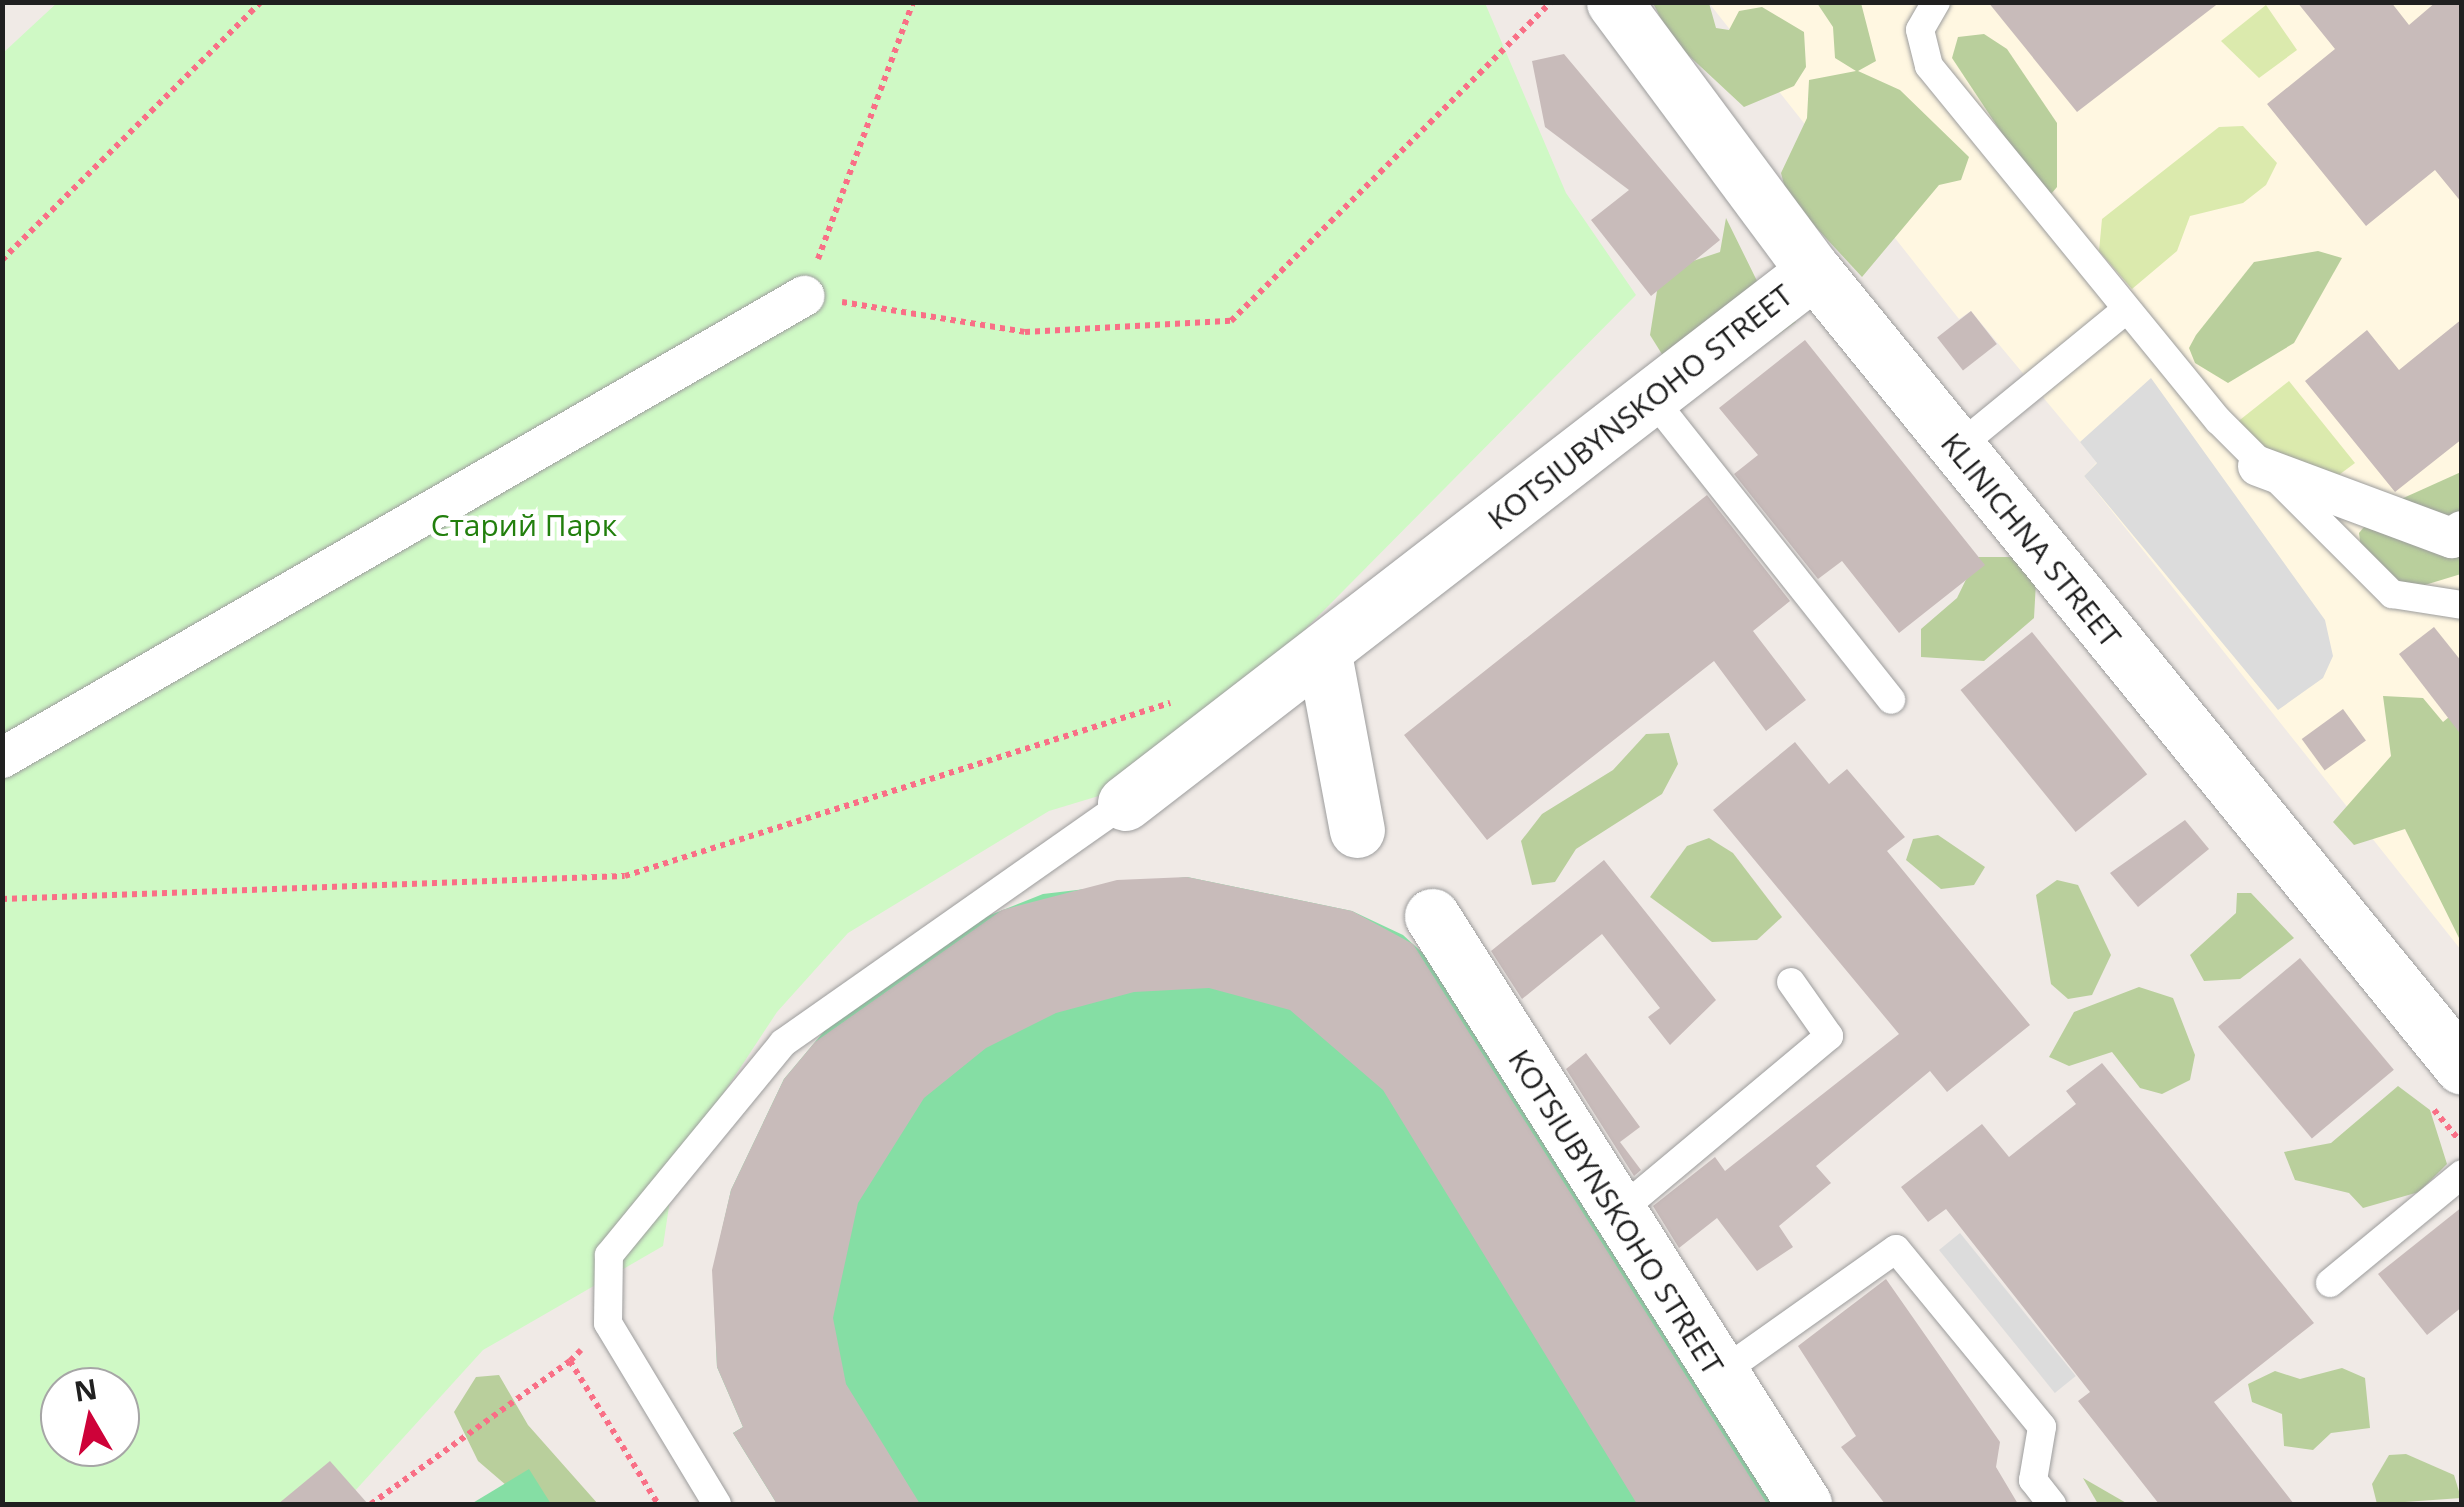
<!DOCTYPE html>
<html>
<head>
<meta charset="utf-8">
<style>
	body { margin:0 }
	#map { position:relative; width:2464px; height:1507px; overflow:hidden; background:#f0eae6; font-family:"Open Sans",sans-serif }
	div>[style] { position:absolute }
	.education>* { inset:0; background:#fff7e1 }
	.grass>* { inset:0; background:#dbeaad }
	.forest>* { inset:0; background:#b9cf9c }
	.park>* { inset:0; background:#cff9c5 }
	.pitch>* { inset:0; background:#85dea4 }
	.parking>* { inset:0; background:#dcdcdc; transform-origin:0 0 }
	.building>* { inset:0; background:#c8bbba; transform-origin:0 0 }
	.path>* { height:6px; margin-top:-3px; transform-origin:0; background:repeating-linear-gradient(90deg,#f96f86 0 5px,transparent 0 10px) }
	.roads { filter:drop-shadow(0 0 2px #9d9d9d) drop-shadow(0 0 2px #9d9d9d) }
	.service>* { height:28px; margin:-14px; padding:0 14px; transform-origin:14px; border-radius:14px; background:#fff }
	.pedestrian>* { height:40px; margin:-20px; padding:0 20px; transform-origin:20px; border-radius:20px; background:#fff }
	.minor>* { height:55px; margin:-27.5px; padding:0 27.5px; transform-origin:27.5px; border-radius:27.5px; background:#fff }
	span { translate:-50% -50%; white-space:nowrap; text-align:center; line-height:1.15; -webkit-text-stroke:9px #fff; paint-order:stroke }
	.street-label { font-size:30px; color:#202020 }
	.park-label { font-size:30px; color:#227f0d }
	.frame { position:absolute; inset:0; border:5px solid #202020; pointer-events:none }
	.north { position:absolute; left:40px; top:1367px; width:100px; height:100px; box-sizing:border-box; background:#fff; border:2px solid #a6a6a6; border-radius:50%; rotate:351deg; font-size:28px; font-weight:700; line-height:40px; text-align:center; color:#202020 }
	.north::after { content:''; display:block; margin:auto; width:35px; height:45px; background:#ce0239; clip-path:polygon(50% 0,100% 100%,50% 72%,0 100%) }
</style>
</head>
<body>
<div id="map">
	<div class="education">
		<i style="clip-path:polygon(1709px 3px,2461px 3px,2461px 950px,2084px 476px,2097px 462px,1971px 311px,1959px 319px)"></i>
	</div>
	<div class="grass">
		<i style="clip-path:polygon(2266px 5px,2297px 50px,2259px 78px,2221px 41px)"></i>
		<i style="clip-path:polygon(2243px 126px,2277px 163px,2266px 185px,2243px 203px,2190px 216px,2177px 251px,2132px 289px,2099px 251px,2102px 219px,2219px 127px)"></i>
		<i style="clip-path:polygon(2289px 381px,2355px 463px,2328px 483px,2266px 462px,2236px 423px)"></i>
	</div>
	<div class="forest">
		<i style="clip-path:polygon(1653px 3px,1709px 3px,1716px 28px,1729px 30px,1739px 11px,1762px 7px,1804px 32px,1806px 67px,1794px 86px,1744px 107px,1671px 39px)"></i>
		<i style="clip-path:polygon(1817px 3px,1861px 3px,1876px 61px,1858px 71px,1900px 90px,1969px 157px,1961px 180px,1939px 185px,1862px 277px,1787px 196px,1781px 173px,1807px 118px,1809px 80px,1856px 71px,1835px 58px,1833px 27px)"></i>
		<i style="clip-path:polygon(1984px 34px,2007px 49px,2057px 123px,2057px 187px,2046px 200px,1952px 58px,1958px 37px)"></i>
		<i style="clip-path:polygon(1726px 218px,1760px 287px,1796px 322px,1715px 379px,1665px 359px,1650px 335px,1660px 272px,1720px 252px)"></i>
		<i style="clip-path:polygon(2318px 251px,2342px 258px,2294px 343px,2228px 383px,2195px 363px,2189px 348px,2196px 335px,2254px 262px)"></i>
		<i style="clip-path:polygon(2461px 472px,2461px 574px,2415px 588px,2386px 583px,2363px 565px,2359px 533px,2379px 509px)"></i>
		<i style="clip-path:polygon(1977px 557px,2013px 557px,2036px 582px,2034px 618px,1984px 661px,1921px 657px,1921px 629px,1957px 598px)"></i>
		<i style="clip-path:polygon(2383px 696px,2423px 698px,2443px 722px,2461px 707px,2461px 942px,2405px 829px,2354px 845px,2333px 822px,2391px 756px)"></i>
		<i style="clip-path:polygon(1669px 733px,1678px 764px,1662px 794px,1576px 849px,1555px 882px,1532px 885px,1521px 841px,1542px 814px,1613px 770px,1646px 734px)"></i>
		<i style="clip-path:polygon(1938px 835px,1985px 867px,1974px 885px,1941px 889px,1906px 860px,1913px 839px)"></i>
		<i style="clip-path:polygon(1709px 838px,1733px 853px,1782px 917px,1757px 940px,1712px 942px,1650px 897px,1687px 846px)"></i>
		<i style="clip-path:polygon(2057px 880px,2078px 885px,2111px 955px,2092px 995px,2068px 999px,2051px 984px,2036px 895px)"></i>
		<i style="clip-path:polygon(2237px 893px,2251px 893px,2294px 938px,2240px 979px,2204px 981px,2190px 955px,2236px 913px)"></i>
		<i style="clip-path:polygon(2139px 987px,2173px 998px,2195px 1055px,2190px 1080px,2162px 1094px,2140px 1088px,2112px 1052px,2069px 1066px,2049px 1057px,2074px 1012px)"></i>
		<i style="clip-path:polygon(2398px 1086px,2430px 1110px,2447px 1164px,2419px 1192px,2363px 1208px,2349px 1193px,2295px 1180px,2284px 1152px,2331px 1143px)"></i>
		<i style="clip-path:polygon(2342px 1368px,2365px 1378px,2370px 1428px,2331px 1433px,2313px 1450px,2284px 1446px,2282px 1414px,2252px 1402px,2248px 1384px,2275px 1371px,2300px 1379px)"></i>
		<i style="clip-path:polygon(499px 1375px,528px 1425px,598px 1504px,528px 1504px,478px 1461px,454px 1412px,476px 1377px)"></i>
		<i style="clip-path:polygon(2406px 1454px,2454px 1475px,2461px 1498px,2377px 1504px,2372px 1484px,2389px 1455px)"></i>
		<i style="clip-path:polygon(2083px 1478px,2128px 1504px,2098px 1504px)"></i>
	</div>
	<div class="park">
		<i style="clip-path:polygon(evenodd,58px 2px,1485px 3px,1566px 193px,1636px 295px,1158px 778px,1049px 811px,848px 933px,777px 1012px,675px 1167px,663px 1246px,483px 1350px,343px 1504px,3px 1504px,3px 53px,58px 2px,60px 1387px,120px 1387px,120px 1447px,60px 1447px,60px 1387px)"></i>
	</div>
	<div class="pitch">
		<i style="clip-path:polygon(1187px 877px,1352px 911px,1403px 935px,1447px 975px,1775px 1504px,777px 1504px,733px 1433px,743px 1427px,717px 1367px,713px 1270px,731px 1190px,784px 1079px,836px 1017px,970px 923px,1043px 894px)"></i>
		<i style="clip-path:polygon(529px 1469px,551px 1504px,471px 1504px)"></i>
	</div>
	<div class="parking">
		<i style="clip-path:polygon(2151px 378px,2325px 620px,2333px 656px,2323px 678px,2278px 710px,2084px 476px,2097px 463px,2080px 442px)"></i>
		<i style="left:1960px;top:1233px;width:184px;height:27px;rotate:51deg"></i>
	</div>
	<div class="building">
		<i style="clip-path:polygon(1988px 2px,2220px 2px,2077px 112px)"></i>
		<i style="clip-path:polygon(2297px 2px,2391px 2px,2409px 25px,2436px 2px,2462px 2px,2462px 203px,2435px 170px,2366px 226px,2267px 104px,2335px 49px)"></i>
		<i style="clip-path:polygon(1564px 54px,1720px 240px,1651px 296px,1591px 220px,1629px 190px,1545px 127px,1532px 61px)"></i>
		<i style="left:1971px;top:311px;width:42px;height:43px;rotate:52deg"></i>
		<i style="clip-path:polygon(2462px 319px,2462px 439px,2395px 492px,2305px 381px,2367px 330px,2399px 370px)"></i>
		<i style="clip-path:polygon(1805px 340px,1985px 565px,1899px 633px,1842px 561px,1818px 579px,1734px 474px,1758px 455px,1719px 408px)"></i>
		<i style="clip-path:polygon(1707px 495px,1790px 601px,1753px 631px,1806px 700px,1766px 731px,1714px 661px,1487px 840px,1404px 735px)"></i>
		<i style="clip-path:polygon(2434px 627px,2462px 662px,2462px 736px,2399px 654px)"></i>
		<i style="left:2032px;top:632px;width:183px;height:92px;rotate:51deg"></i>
		<i style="left:2343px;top:709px;width:39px;height:51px;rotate:54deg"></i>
		<i style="clip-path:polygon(1795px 742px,1829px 784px,1847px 769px,1905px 837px,1887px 851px,2030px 1025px,1947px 1092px,1930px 1071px,1816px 1166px,1831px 1183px,1779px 1226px,1793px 1247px,1757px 1271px,1717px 1218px,1679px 1248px,1653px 1206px,1715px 1157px,1725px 1171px,1899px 1034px,1713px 810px)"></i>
		<i style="clip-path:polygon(2185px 820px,2209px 849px,2138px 907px,2110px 873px)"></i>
		<i style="clip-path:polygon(1604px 860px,1716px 1000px,1670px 1045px,1648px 1017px,1660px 1008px,1602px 934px,1522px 999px,1491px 951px)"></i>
		<i style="clip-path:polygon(1187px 877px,1352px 911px,1413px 944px,1767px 1504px,1637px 1504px,1383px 1090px,1290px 1010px,1209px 988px,1134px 992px,1056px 1013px,986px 1048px,924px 1098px,858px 1203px,833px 1318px,846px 1384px,920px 1504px,777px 1504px,733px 1433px,743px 1427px,717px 1367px,712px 1270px,731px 1190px,784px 1079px,815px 1042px,1002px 910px,1117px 880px)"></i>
		<i style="left:2300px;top:958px;width:146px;height:107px;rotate:50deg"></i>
		<i style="clip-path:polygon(1586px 1053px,1640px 1127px,1620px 1142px,1641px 1170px,1634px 1176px,1566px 1069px)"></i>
		<i style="clip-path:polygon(2102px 1063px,2314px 1323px,2214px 1402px,2294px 1504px,2159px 1504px,2078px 1401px,2090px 1392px,1946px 1209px,1928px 1222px,1901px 1187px,1982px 1124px,2009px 1157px,2076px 1104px,2066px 1091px)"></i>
		<i style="clip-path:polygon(2462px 1207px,2462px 1307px,2427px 1335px,2378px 1274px)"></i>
		<i style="clip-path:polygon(1886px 1279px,2000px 1442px,1996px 1467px,2018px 1504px,1885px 1504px,1841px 1447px,1856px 1436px,1798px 1346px)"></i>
		<i style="clip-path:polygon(330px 1461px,368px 1504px,278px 1504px)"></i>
	</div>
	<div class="path">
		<i style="left:818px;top:259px;width:274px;rotate:-69.7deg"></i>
		<i style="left:2px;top:260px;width:366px;rotate:-44.9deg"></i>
		<i style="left:842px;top:302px;width:185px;rotate:9.3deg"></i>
		<i style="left:1025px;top:332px;width:206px;rotate:-3.1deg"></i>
		<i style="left:1231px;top:321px;width:452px;rotate:-44.9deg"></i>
		<i style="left:2px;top:899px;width:623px;rotate:-2.11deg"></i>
		<i style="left:625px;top:876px;width:572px;rotate:-17.61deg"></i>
		<i style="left:2434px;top:1110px;width:38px;rotate:50deg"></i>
		<i style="left:581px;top:1350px;width:16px;rotate:135deg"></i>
		<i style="left:570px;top:1361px;width:168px;rotate:58.4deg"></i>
		<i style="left:371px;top:1504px;width:245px;rotate:-35.7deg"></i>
	</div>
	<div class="roads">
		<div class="service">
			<i style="left:1936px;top:2px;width:32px;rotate:120deg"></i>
			<i style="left:1920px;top:30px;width:37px;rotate:76deg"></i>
			<i style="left:1929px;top:66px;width:458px;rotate:50.8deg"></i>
			<i style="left:2219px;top:421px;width:245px;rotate:45deg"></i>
			<i style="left:2392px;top:594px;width:71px;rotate:8.9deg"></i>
			<i style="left:1652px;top:398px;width:385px;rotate:51.6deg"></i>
			<i style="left:1957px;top:448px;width:215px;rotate:-39.3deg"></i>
			<i style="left:1615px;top:1215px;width:279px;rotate:-39.9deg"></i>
			<i style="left:1829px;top:1036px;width:66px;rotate:-125.1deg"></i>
			<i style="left:2330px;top:1283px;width:171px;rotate:-39.5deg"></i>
			<i style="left:1718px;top:1375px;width:218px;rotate:-35.3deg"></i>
			<i style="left:1896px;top:1249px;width:230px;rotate:50.6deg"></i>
			<i style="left:2042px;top:1427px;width:54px;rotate:99.6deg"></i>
			<i style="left:2033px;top:1480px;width:31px;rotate:52deg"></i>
			<i style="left:717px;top:1504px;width:211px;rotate:-121.1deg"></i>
			<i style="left:608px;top:1323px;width:68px;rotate:-89.2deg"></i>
			<i style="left:609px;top:1255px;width:274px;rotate:-50.6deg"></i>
			<i style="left:783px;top:1043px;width:418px;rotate:-35.1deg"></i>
		</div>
		<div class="pedestrian">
			<i style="left:2258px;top:466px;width:207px;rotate:20.4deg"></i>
			<i style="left:2452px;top:538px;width:12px;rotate:-35deg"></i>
			<i style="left:2px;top:758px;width:926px;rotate:-29.94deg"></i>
		</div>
		<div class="minor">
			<i style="left:1614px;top:2px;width:335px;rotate:53.4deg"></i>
			<i style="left:1814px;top:271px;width:1026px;rotate:50.85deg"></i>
			<i style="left:1324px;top:654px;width:179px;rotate:79.4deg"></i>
			<i style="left:1125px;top:803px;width:870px;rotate:-37.67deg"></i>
			<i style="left:1432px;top:916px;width:696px;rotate:57.68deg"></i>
		</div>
	</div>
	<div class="street-label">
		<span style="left:1640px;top:407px;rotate:-38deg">KOTSIUBYNSKOHO STREET</span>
		<span style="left:2031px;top:540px;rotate:51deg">KLINICHNA STREET</span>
		<span style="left:1616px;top:1212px;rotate:58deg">KOTSIUBYNSKOHO STREET</span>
	</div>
	<div class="park-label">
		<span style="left:524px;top:525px">Старий Парк</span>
	</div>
	<div class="frame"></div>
	<div class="north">N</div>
</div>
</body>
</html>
